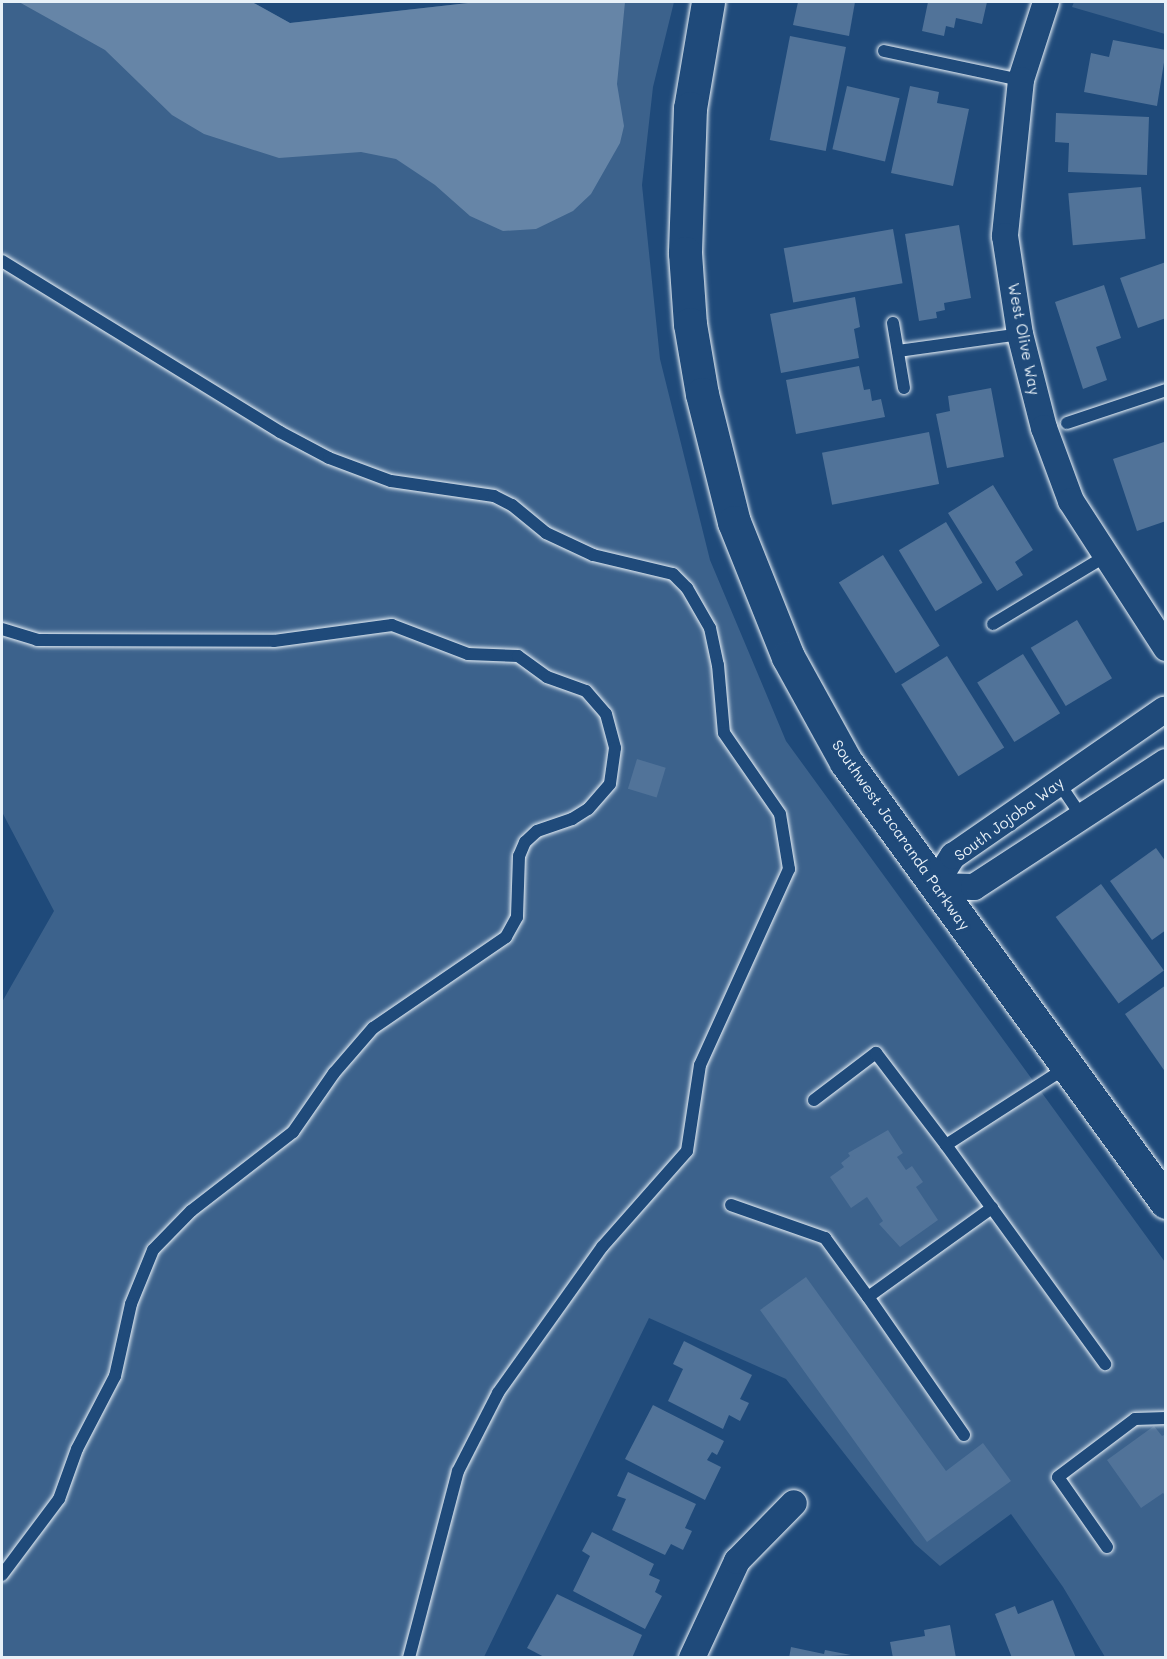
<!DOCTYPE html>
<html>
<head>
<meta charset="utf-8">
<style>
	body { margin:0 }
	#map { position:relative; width:1167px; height:1659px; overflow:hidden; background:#1f4a7a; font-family:Mali,sans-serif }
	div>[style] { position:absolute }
	.green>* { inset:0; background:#3c628c }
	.water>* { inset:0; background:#6685a7 }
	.building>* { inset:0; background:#517399; transform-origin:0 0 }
	.roads { filter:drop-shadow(0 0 2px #e8f1f8) drop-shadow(0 0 2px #e8f1f8) }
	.lane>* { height:12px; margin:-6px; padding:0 6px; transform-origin:6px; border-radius:6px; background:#1f4a7a }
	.street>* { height:26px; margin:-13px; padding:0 13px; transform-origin:13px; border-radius:13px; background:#1f4a7a }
	.secondary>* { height:33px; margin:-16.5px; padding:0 16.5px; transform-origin:16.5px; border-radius:16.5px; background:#1f4a7a }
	span { translate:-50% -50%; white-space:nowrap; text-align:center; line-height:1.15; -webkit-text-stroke:6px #1f4a7a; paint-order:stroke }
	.street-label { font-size:15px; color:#e8f1f8 }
	.frame { position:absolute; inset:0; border:3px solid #e8f1f8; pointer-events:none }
</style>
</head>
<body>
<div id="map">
	<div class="green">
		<i style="clip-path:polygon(2px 2px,252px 2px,290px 23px,477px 2px,674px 2px,653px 87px,642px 185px,660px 359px,710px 560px,786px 741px,1165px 1262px,1165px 1657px,1105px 1657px,1063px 1587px,1011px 1514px,940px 1566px,915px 1544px,786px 1379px,649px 1318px,484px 1657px,2px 1658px,2px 1002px,54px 911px,2px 812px)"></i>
		<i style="clip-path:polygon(1074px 2px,1165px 2px,1165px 34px,1072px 7px)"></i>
	</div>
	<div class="water">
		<i style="clip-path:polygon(19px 2px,252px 2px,290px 23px,477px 2px,625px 2px,617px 84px,624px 126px,620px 143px,591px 194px,573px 211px,536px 229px,503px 231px,470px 216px,435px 185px,396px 159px,361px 152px,279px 158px,204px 134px,172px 115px,105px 50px)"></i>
	</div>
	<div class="building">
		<i style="clip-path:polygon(798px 2px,855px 2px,849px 36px,793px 25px)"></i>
		<i style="clip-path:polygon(928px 2px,987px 2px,982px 24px,956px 18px,954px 28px,946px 26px,944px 36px,922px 31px)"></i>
		<i style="left:790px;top:36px;width:57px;height:106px;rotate:11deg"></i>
		<i style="clip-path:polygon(1113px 40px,1166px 50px,1157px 106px,1084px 92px,1091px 53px,1109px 57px)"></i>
		<i style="left:847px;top:86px;width:54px;height:65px;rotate:13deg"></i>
		<i style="clip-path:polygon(910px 86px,939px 92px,937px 103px,969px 109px,953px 186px,891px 173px)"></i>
		<i style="clip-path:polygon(1056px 113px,1149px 117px,1147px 175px,1068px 172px,1069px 143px,1055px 142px)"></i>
		<i style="left:1141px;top:187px;width:52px;height:73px;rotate:85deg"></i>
		<i style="clip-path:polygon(959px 225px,971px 298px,944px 303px,945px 310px,936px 312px,937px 318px,919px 321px,905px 234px)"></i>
		<i style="left:893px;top:229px;width:55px;height:111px;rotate:80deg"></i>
		<i style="clip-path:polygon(1166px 262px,1166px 318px,1138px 328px,1120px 278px)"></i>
		<i style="clip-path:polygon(1104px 285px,1121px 338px,1096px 347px,1107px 380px,1083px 389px,1055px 302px)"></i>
		<i style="clip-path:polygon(855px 297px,860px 327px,854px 329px,859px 358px,781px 373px,770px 314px)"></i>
		<i style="clip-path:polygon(859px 366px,864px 390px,870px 389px,872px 401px,881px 399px,885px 417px,796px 434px,786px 380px)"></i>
		<i style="clip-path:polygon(991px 388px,1004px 457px,947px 468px,936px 414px,950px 411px,948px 396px)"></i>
		<i style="left:929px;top:432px;width:53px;height:109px;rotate:79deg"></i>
		<i style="clip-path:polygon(1164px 442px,1166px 521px,1137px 531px,1113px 459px)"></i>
		<i style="clip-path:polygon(993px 485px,1033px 550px,1015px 562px,1023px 575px,997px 591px,948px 513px)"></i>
		<i style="left:946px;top:522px;width:71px;height:55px;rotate:59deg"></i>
		<i style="left:883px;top:555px;width:107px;height:52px;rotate:58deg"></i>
		<i style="left:1077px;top:620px;width:68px;height:54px;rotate:59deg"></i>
		<i style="left:1023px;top:654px;width:70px;height:54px;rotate:58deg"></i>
		<i style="left:947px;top:656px;width:108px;height:54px;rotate:58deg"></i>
		<i style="left:637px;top:759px;width:30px;height:31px;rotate:17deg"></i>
		<i style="clip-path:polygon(1156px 848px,1166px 862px,1166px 930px,1152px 940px,1110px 881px)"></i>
		<i style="left:1101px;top:884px;width:107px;height:56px;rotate:54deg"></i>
		<i style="clip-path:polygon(1166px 985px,1166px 1073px,1125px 1014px)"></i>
		<i style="clip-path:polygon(888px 1130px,903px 1153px,897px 1157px,906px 1170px,912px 1166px,923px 1182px,916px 1187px,938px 1220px,900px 1247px,879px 1224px,883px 1221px,867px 1197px,851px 1208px,830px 1177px,844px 1167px,841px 1163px,850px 1156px,848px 1153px)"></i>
		<i style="clip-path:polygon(806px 1277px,946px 1471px,983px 1443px,1011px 1481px,927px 1542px,760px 1310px)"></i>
		<i style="clip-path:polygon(684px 1341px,752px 1375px,740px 1399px,749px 1403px,740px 1421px,729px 1415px,723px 1429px,668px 1401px,683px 1369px,673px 1364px)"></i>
		<i style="clip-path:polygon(653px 1405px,724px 1441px,717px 1455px,712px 1452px,707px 1460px,721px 1467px,705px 1500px,625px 1459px)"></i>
		<i style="clip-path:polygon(1154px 1426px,1162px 1436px,1166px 1434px,1166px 1496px,1163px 1493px,1141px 1508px,1107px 1460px)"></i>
		<i style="clip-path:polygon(628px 1472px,696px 1504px,685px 1528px,692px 1531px,683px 1550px,671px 1544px,665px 1555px,612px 1530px,626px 1499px,617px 1496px)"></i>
		<i style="clip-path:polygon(592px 1532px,654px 1564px,649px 1575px,660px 1580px,655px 1592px,662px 1596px,645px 1629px,573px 1591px,590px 1556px,582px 1551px)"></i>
		<i style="clip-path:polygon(557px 1594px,642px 1635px,632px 1658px,546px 1658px,527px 1648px)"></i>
		<i style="clip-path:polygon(1053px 1600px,1076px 1658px,1012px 1658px,995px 1614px,1015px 1606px,1018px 1614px)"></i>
		<i style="clip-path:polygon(950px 1625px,956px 1658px,893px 1658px,890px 1642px,925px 1636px,924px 1630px)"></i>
		<i style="clip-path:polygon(791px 1647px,824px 1654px,825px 1650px,851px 1655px,789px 1658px)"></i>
	</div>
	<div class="roads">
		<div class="lane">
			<i style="left:884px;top:51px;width:140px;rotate:12deg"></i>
			<i style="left:2px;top:261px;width:326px;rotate:31.6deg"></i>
			<i style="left:280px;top:432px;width:55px;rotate:28deg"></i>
			<i style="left:329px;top:458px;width:66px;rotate:20.4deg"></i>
			<i style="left:391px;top:481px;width:104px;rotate:8.3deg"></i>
			<i style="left:494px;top:496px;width:20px;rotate:27deg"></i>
			<i style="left:512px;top:505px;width:44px;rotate:39.5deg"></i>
			<i style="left:546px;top:533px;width:52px;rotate:25.1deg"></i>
			<i style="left:593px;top:555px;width:82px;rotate:13.4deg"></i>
			<i style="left:673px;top:574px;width:20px;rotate:45deg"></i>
			<i style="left:687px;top:588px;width:46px;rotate:60.1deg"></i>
			<i style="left:710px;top:628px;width:38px;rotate:78deg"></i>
			<i style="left:718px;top:665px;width:68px;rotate:85deg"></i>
			<i style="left:724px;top:733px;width:98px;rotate:55.3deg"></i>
			<i style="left:780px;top:814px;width:56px;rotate:80.7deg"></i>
			<i style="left:789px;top:869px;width:215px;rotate:114.4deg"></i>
			<i style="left:700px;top:1065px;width:87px;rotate:98.6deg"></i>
			<i style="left:687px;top:1151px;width:128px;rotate:131.5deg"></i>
			<i style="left:602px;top:1247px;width:179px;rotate:125.5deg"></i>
			<i style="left:498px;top:1393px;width:88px;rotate:117.1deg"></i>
			<i style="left:458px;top:1471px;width:193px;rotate:104.7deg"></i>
			<i style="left:893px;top:323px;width:66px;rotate:80.4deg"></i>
			<i style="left:898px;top:351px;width:123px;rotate:-7.9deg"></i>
			<i style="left:1067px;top:423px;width:104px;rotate:-18.4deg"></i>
			<i style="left:993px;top:624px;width:130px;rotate:-31.1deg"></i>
			<i style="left:2px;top:629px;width:37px;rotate:17deg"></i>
			<i style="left:37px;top:640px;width:237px;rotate:0.2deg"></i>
			<i style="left:274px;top:641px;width:119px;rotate:-7.7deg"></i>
			<i style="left:392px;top:625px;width:81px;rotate:20.9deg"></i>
			<i style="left:468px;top:654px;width:50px;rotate:2.3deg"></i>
			<i style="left:518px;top:656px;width:36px;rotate:36deg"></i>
			<i style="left:547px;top:677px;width:41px;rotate:19.7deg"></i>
			<i style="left:586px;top:691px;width:30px;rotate:49deg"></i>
			<i style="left:606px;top:714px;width:35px;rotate:75deg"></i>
			<i style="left:615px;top:748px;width:36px;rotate:98deg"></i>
			<i style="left:610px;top:784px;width:33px;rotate:131deg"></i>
			<i style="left:588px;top:809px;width:19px;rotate:148deg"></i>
			<i style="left:572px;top:819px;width:37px;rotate:161deg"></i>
			<i style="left:537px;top:831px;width:16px;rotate:137deg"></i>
			<i style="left:525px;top:842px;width:15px;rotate:113deg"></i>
			<i style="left:519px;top:856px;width:61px;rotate:91.9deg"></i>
			<i style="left:517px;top:917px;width:23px;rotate:119deg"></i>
			<i style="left:506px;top:937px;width:161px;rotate:145.6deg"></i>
			<i style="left:373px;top:1028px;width:60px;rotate:130.9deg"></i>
			<i style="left:334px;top:1073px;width:72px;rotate:124.8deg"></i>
			<i style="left:293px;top:1132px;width:129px;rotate:142.2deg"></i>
			<i style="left:191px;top:1211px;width:54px;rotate:134.3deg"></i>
			<i style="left:153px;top:1250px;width:58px;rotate:112.2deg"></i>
			<i style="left:131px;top:1304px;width:74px;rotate:102.5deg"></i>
			<i style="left:115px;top:1376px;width:82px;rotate:117.5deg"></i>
			<i style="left:77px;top:1449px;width:53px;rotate:109.8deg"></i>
			<i style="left:59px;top:1499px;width:95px;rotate:126.9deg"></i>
			<i style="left:1059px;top:783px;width:40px;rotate:56deg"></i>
			<i style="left:1067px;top:1067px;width:144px;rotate:147.2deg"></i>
			<i style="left:946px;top:1145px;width:271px;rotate:54deg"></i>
			<i style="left:814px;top:1100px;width:78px;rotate:-37.2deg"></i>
			<i style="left:876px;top:1053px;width:116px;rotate:52.7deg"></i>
			<i style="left:731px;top:1205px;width:100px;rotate:19.3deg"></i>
			<i style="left:825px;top:1238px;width:73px;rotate:53.9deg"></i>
			<i style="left:964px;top:1435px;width:168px;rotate:-124.8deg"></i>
			<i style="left:868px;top:1297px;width:153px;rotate:-35.7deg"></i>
			<i style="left:1107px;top:1547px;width:85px;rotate:-125deg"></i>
			<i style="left:1058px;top:1477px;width:96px;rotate:-37deg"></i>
			<i style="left:1135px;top:1419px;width:31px;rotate:-2deg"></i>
		</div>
		<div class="street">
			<i style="left:1046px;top:2px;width:82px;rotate:107.8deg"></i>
			<i style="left:1021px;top:80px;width:157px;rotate:95.9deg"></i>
			<i style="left:1005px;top:236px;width:99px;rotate:81.3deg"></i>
			<i style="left:1020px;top:334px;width:97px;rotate:75.7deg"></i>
			<i style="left:1044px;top:428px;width:78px;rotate:69.7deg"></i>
			<i style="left:1071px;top:501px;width:175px;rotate:57.1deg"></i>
			<i style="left:934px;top:886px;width:36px;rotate:-58deg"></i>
			<i style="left:953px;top:856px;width:257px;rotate:-34.7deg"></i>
			<i style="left:934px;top:886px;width:40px;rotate:1.4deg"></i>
			<i style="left:974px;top:887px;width:229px;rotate:-33.1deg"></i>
			<i style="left:692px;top:1658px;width:107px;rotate:-65.1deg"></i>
			<i style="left:737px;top:1561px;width:81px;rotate:-45.5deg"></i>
		</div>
		<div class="secondary">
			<i style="left:708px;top:2px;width:108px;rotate:99.6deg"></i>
			<i style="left:690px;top:108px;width:145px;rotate:92deg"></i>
			<i style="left:685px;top:253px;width:71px;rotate:86deg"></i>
			<i style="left:690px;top:324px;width:71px;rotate:80.3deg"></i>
			<i style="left:702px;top:394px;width:132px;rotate:76deg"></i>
			<i style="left:734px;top:522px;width:145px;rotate:68.2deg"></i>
			<i style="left:788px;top:657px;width:120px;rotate:61.1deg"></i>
			<i style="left:846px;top:762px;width:544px;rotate:53.97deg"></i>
		</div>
	</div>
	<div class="street-label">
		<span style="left:1024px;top:339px;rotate:79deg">West Olive Way</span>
		<span style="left:1009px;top:819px;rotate:-36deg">South Jojoba Way</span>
		<span style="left:901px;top:835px;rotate:55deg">Southwest Jacaranda Parkway</span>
	</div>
	<div class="frame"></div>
</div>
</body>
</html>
